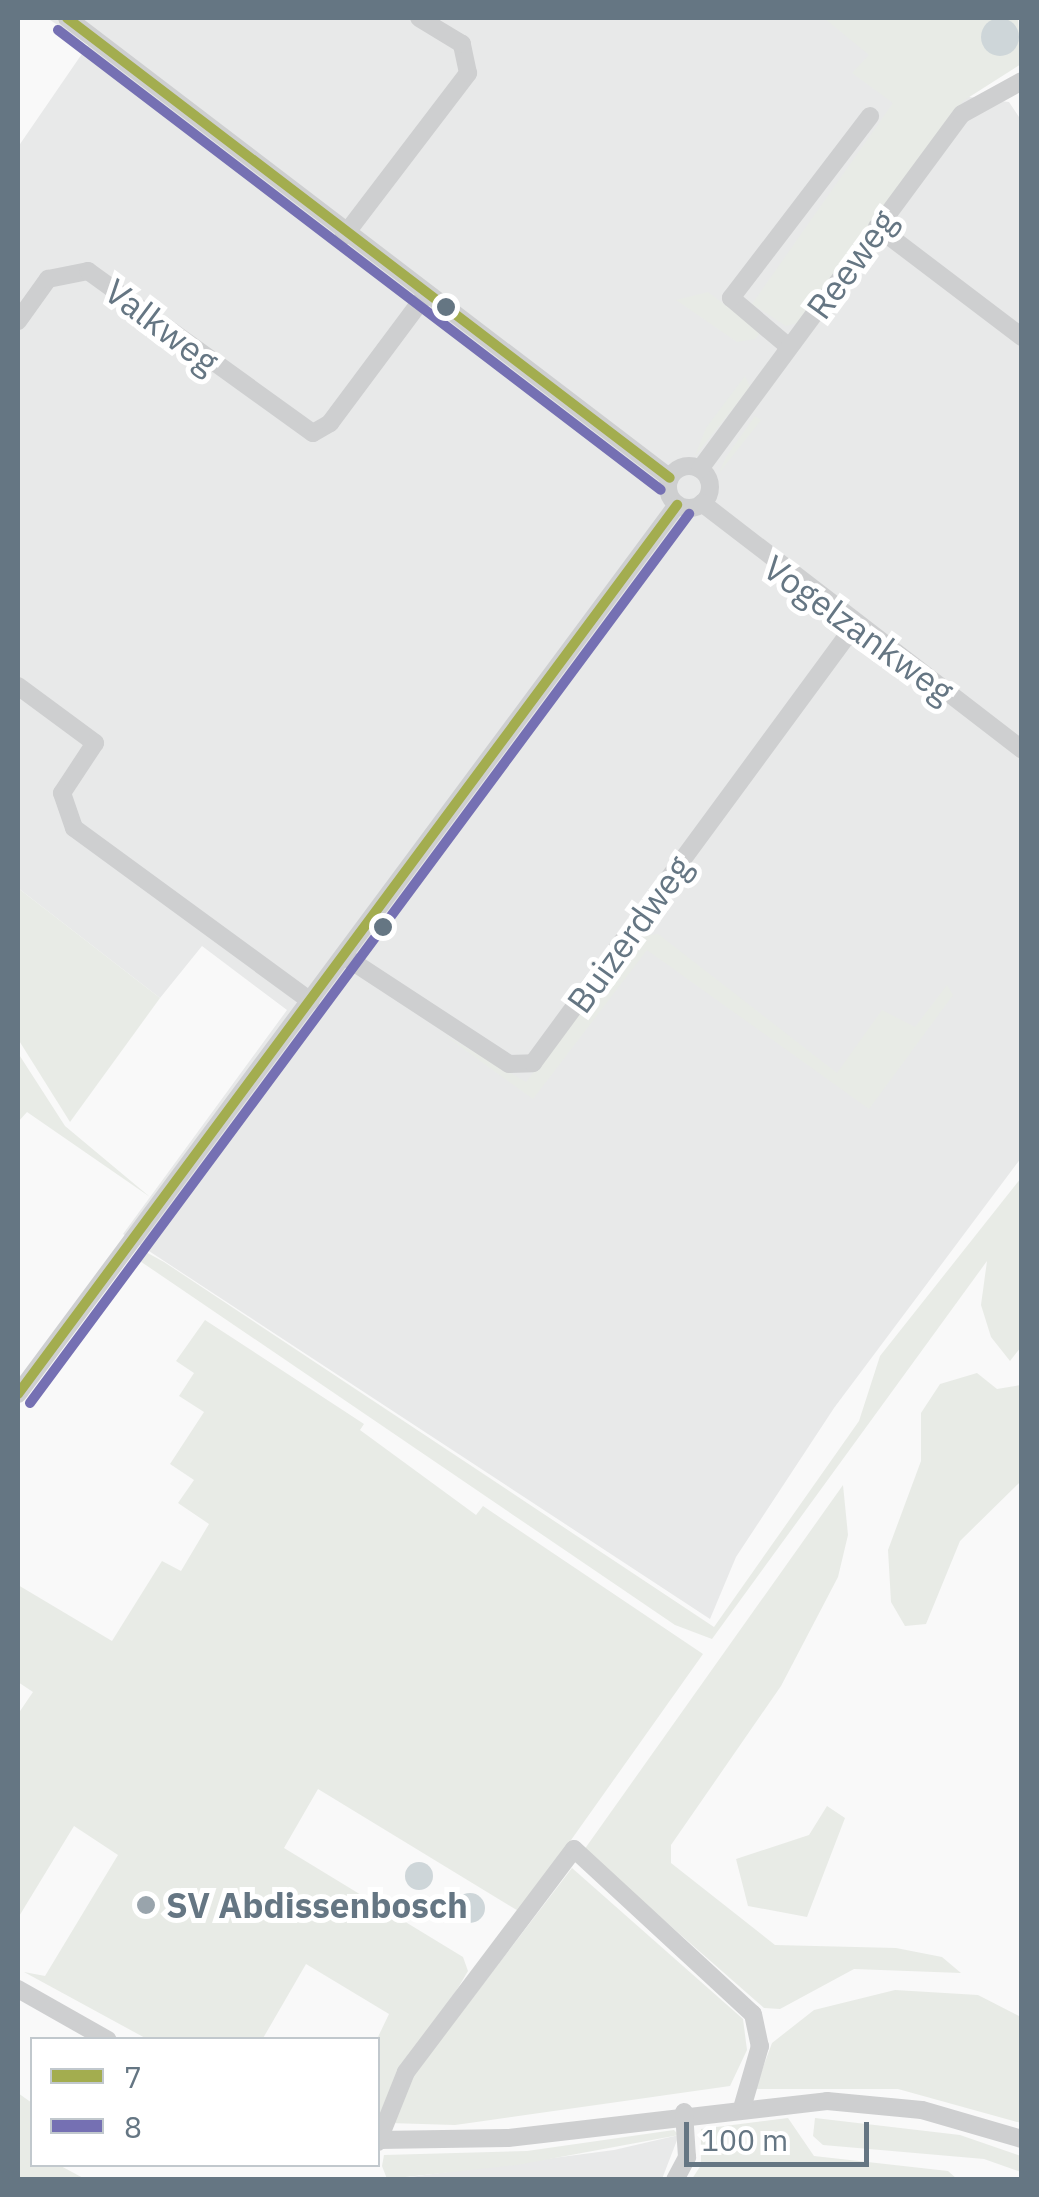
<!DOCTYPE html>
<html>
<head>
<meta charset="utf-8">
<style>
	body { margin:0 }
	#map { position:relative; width:1039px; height:2197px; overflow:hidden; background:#f9f9f9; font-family:"IBM Plex Sans",sans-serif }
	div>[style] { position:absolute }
	.built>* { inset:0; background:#e8e9e9 }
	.green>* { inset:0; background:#e8ebe6 }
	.water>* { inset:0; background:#ced6d9 }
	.round { border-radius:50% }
	.minor>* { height:18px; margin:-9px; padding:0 9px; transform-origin:9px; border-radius:9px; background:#cecfd0 }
	.minor>.ring { margin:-9px; padding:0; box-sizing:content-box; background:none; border:18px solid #cecfd0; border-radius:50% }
	.bus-1>* { height:10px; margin:-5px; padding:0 5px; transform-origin:5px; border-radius:5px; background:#a3ad4f }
	.bus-2>* { height:10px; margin:-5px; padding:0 5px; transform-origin:5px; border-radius:5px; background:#7570b3 }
	.dots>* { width:28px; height:28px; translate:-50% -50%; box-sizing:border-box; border:5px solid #fff; border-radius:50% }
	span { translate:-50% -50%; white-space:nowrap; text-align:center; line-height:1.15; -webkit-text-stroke:10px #fff; paint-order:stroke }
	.street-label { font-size:35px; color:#657683 }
	.poi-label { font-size:35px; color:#657683; font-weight:700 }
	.left { translate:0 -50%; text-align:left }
	.frame { position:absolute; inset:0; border:20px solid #657683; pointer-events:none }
	.legend { position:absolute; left:30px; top:2037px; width:350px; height:130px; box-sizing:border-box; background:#fff; border:2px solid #c1c8cd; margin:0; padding:12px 18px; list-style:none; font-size:30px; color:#657683 }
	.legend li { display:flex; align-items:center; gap:20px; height:50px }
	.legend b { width:50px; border:2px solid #c1c8cd }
	.scale { position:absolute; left:684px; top:2122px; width:185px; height:45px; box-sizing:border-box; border:5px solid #657683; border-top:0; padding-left:12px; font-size:30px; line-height:35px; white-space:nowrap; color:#657683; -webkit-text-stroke:8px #fff; paint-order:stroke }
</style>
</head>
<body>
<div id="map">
	<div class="built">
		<i style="clip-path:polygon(47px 18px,845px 18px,945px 94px,1009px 102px,1021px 120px,1021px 1158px,834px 1408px,736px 1557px,710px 1619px,123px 1234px,287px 1010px,202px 946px,160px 998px,18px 888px,18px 147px,88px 45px)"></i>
		<i style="clip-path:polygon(679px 2135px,662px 2179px,387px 2180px,614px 2150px)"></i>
	</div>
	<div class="green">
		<i style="clip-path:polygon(824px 18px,1018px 18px,1021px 64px,963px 101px,797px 323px,786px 326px,752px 304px,893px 103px,852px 73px,869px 55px)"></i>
		<i style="clip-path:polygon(708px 292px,761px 332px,755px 339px,737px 342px,676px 300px)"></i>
		<i style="clip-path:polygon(745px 376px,750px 387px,695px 456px,706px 428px)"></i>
		<i style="clip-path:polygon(755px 416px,761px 420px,719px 473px,726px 457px)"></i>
		<i style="clip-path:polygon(18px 888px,160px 998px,70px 1122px,18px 1039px)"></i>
		<i style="clip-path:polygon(658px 934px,837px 1073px,882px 1010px,915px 1027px,947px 985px,953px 995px,869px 1109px,647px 950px,533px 1099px,443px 1034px,526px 1082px,637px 937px)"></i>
		<i style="clip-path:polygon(18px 1053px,65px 1126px,150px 1197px,27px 1112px,18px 1122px)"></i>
		<i style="clip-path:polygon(1021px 1178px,1021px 1347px,1010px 1361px,991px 1337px,981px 1305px,987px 1261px,712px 1639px,675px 1625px,137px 1259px,144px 1251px,164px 1262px,714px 1627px,859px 1421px,880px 1356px)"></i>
		<i style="clip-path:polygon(205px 1320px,364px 1424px,360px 1430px,476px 1515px,483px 1506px,703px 1654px,520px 1912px,318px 1789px,284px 1848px,463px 1957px,468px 1971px,378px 2123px,377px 2039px,389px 2014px,306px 1964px,262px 2040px,147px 2039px,24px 1972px,45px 1976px,118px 1855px,74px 1826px,18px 1918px,18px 1714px,33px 1692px,18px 1682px,18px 1585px,112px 1641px,162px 1561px,181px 1571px,209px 1524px,178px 1503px,194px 1480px,170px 1464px,204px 1412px,179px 1396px,194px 1373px,176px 1361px)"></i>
		<i style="clip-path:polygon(977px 1373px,997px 1389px,1021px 1385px,1021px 1481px,960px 1541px,926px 1624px,905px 1626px,891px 1602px,888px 1550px,921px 1461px,921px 1413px,940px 1384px)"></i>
		<i style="clip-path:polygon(843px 1485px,848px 1535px,838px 1577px,781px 1686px,671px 1845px,671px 1863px,775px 1945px,896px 1948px,942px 1957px,961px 1973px,854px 1969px,780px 2009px,764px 2008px,584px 1850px)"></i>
		<i style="clip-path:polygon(827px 1806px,845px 1818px,807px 1917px,748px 1906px,736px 1859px,809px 1835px)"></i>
		<i style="clip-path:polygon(572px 1868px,743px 2019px,747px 2050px,730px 2086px,455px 2125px,389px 2123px,389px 2107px)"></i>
		<i style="clip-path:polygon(895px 1990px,978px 1995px,1021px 2017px,1021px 2123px,898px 2089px,755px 2089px,772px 2043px,814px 2010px)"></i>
		<i style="clip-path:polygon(18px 2093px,32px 2103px,32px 2164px,59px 2165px,85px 2179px,18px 2179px)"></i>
		<i style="clip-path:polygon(788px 2118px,814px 2156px,948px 2171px,957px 2179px,692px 2179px,701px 2165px,701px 2129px)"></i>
		<i style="clip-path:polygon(815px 2118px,960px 2135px,1021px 2156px,1021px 2172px,984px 2159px,823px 2145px,813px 2136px)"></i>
		<i style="clip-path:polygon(674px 2130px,679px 2135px,517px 2165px,387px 2179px,382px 2166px,384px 2155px,527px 2151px)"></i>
	</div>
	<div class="water">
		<i class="round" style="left:981px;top:18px;width:38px;height:38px"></i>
		<i class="round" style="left:405px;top:1862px;width:28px;height:28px"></i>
		<i class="round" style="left:455px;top:1893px;width:30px;height:30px"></i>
	</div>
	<div class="minor">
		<i style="left:67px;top:18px;width:758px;rotate:37.34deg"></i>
		<i style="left:877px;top:227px;width:182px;rotate:37.2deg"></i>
		<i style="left:344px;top:236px;width:205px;rotate:-52.7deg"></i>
		<i style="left:468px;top:73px;width:30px;rotate:-102deg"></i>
		<i style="left:462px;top:44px;width:50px;rotate:-148.8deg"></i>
		<i style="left:18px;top:321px;width:52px;rotate:-54.5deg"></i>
		<i style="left:48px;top:279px;width:41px;rotate:-11.3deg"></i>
		<i style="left:88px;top:271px;width:277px;rotate:35.8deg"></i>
		<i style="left:313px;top:433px;width:20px;rotate:-30deg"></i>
		<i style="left:330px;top:423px;width:157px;rotate:-53.3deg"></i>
		<i style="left:789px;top:347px;width:76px;rotate:-139.8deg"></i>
		<i style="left:731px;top:298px;width:229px;rotate:-52.6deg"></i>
		<i class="ring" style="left:668px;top:466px;width:24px;height:24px"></i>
		<i style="left:700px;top:469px;width:441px;rotate:-53.6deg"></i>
		<i style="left:962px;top:114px;width:68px;rotate:-28.8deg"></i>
		<i style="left:702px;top:503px;width:404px;rotate:37.6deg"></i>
		<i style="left:18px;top:686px;width:96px;rotate:36.5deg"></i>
		<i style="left:95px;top:743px;width:60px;rotate:123.4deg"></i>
		<i style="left:62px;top:793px;width:37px;rotate:71deg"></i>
		<i style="left:74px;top:828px;width:293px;rotate:36.2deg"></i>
		<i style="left:344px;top:956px;width:197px;rotate:33.2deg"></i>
		<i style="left:509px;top:1064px;width:24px;rotate:-2deg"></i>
		<i style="left:533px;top:1063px;width:544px;rotate:-53.68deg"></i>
		<i style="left:18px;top:1394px;width:1107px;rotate:-53.45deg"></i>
		<i style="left:18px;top:1989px;width:103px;rotate:29.5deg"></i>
		<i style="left:378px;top:2140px;width:130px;rotate:-0.9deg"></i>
		<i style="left:508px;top:2138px;width:321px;rotate:-6.6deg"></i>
		<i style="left:827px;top:2101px;width:95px;rotate:5.4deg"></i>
		<i style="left:922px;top:2110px;width:104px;rotate:16.2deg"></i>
		<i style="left:378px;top:2142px;width:75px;rotate:-68.2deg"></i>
		<i style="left:406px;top:2072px;width:279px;rotate:-53deg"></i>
		<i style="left:574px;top:1849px;width:243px;rotate:42.7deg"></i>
		<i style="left:753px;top:2014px;width:33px;rotate:78deg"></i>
		<i style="left:760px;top:2046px;width:61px;rotate:106.1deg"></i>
		<i style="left:675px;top:2180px;width:26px;rotate:-62deg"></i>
		<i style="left:687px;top:2157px;width:45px;rotate:-93.8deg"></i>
	</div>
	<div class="bus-1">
		<i style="left:67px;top:18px;width:758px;rotate:37.34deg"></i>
		<i style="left:18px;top:1394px;width:1107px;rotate:-53.45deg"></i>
	</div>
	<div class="bus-2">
		<i style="left:58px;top:30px;width:758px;rotate:37.34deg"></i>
		<i style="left:30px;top:1403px;width:1107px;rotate:-53.45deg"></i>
	</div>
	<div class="dots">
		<i style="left:446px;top:307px;background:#657683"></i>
		<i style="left:383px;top:927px;background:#657683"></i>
		<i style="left:146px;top:1905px;background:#99a4ac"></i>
	</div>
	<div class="street-label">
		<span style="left:851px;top:264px;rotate:-54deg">Reeweg</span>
		<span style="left:162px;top:326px;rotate:37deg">Valkweg</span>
		<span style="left:859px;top:629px;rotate:36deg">Vogelzankweg</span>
		<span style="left:629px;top:934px;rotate:-54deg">Buizerdweg</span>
	</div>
	<div class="poi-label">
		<span class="left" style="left:166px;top:1905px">SV Abdissenbosch</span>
	</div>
	<div class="frame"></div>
	<ul class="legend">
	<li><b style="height:12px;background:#a3ad4f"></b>7</li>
	<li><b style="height:12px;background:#7570b3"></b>8</li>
	</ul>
	<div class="scale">100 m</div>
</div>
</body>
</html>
